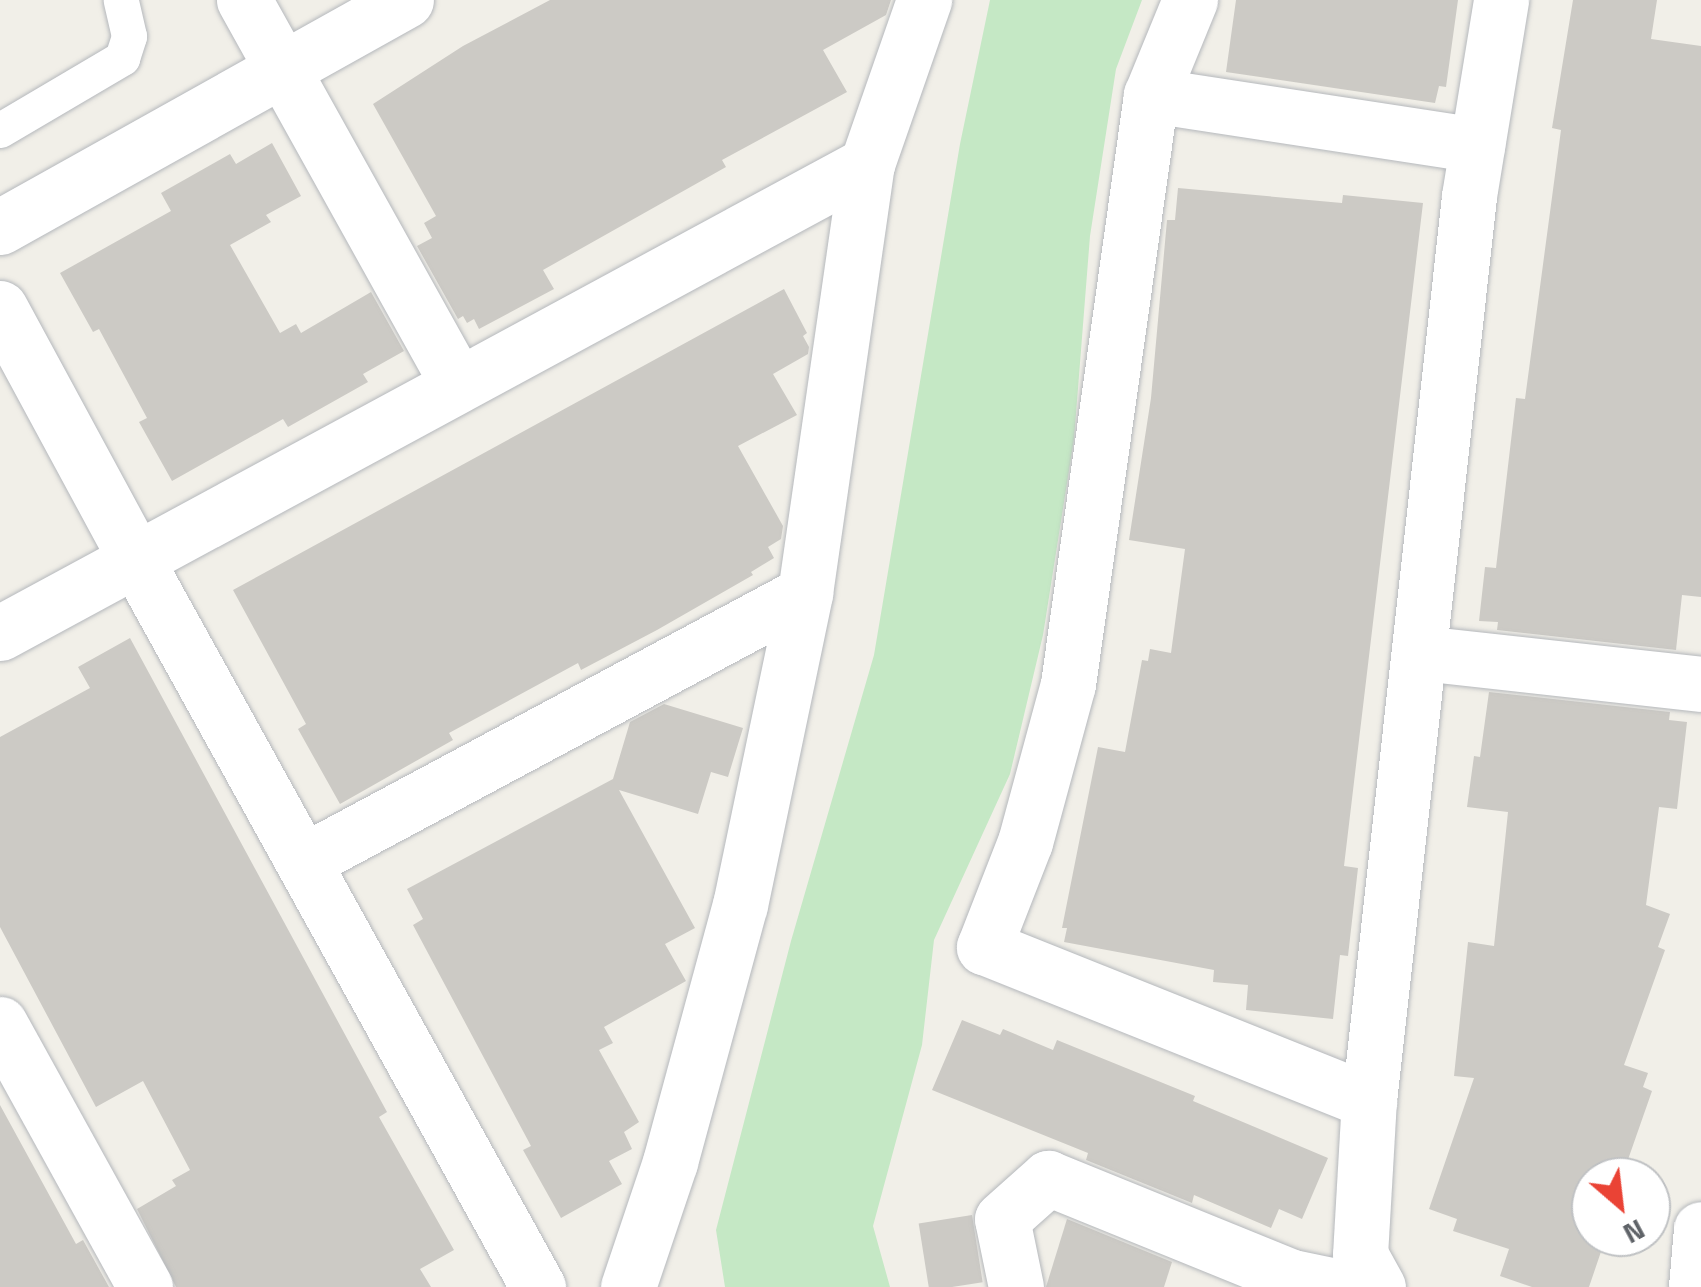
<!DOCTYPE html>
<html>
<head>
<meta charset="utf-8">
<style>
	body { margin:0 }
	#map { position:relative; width:1701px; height:1287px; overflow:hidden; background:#f1efe8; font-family:"Titillium Web",sans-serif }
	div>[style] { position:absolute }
	.green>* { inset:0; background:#c5e8c5 }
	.building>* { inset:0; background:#cccac5; transform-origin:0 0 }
	.roads { filter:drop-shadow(0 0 2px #b5b8bc) drop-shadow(0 0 2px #b5b8bc) }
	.service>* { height:35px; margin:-17.5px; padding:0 17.5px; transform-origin:17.5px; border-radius:17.5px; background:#fff }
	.minor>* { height:55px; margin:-27.5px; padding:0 27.5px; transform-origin:27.5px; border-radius:27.5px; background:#fff }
	.tertiary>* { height:55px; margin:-27.5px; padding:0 27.5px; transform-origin:27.5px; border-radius:27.5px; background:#fff }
	.secondary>* { height:55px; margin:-27.5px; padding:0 27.5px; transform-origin:27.5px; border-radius:27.5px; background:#fff }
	span { translate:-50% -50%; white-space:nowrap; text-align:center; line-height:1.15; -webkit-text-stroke:10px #fff; paint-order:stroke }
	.north { position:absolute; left:1571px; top:1157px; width:100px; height:100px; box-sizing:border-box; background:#fff; border:2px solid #bfc1c3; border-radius:50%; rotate:152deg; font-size:28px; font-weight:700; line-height:40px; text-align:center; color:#5f6368 }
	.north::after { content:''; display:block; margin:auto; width:35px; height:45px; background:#ea4335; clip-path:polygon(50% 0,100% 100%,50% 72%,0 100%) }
</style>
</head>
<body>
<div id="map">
	<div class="green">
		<i style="clip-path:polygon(990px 0,1142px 0,1116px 69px,1090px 236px,1074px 439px,1043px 635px,1010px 774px,934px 940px,922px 1045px,873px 1226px,890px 1287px,725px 1287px,716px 1230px,791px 941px,874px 655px,960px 144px)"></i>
	</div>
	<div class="building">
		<i style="clip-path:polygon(550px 0,891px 0,886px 15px,823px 50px,847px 92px,722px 160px,726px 167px,543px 270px,554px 289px,479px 329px,474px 319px,467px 323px,463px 316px,458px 319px,417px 246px,432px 238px,424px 223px,436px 216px,373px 104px,463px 46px)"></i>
		<i style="clip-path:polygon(1236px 0,1458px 0,1446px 87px,1439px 86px,1435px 103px,1226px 72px)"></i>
		<i style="clip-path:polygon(1573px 0,1657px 0,1651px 39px,1701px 46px,1701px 597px,1682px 595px,1676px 650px,1497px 630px,1498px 622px,1479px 621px,1485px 567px,1496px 568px,1516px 398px,1525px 399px,1561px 130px,1552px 128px)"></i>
		<i style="clip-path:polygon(272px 143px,301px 196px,266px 215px,271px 222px,230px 245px,280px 333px,296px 324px,301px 333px,371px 292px,404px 351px,363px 374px,368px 382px,288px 427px,283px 419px,172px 481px,139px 422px,147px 418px,99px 329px,93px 332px,60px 273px,171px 211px,161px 193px,230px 154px,236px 164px)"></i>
		<i style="clip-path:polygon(1178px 188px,1342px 203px,1343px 195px,1423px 203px,1344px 866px,1358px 868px,1348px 956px,1340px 955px,1333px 1019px,1246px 1010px,1248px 985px,1213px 982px,1214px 970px,1064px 942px,1067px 928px,1062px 928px,1098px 747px,1125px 752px,1142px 660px,1148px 661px,1150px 649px,1171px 653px,1185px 549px,1129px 540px,1151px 398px,1167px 220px,1175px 220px)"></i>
		<i style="clip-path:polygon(784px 289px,807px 333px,803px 336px,809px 347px,808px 354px,773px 374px,797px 415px,738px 446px,783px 526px,781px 539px,768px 547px,774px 558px,751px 572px,753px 575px,657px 630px,581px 670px,578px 663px,449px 733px,453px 740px,340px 804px,298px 729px,306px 724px,233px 590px)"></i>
		<i style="clip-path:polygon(130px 638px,387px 1112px,379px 1117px,454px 1250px,420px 1269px,431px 1287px,176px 1287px,137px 1209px,176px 1186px,172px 1180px,190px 1170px,143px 1081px,96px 1107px,0 927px,0 737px,90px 688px,78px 667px)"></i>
		<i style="clip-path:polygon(1489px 692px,1670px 712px,1669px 720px,1687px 722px,1677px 809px,1659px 807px,1646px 905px,1670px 914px,1658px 947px,1665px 950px,1624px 1065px,1648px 1073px,1643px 1087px,1652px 1091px,1624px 1171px,1626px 1177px,1591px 1177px,1591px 1237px,1606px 1237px,1589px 1287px,1532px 1287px,1500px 1276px,1509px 1249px,1453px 1231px,1457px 1219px,1429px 1209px,1474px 1078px,1454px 1076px,1468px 942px,1494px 946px,1508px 812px,1467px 807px,1474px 756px,1480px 757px)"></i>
		<i style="clip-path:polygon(664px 704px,743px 728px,728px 777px,711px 772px,698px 814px,619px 790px,695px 928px,665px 944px,686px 981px,604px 1027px,613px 1043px,599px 1050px,639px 1122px,624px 1132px,632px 1149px,609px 1161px,622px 1184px,561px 1218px,523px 1150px,531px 1146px,413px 925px,423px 919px,407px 889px,613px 779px,630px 722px)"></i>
		<i style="clip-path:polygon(962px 1020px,1000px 1035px,1003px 1029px,1053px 1050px,1057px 1040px,1195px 1096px,1193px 1101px,1328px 1158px,1302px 1219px,1279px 1209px,1271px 1228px,1194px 1195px,1192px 1203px,1086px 1160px,1088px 1153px,932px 1090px)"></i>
		<i style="clip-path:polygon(0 1105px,76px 1244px,83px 1240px,109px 1287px,0 1287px)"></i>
		<i style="left:972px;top:1215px;width:68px;height:54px;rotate:81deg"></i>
		<i style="clip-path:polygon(1067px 1219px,1172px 1262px,1164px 1287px,1046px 1287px)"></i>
	</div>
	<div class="roads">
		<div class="service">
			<i style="left:0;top:130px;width:142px;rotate:-30.5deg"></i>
			<i style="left:122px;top:58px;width:23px;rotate:-72deg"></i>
			<i style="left:129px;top:36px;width:37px;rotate:-103deg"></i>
		</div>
		<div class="minor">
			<i style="left:244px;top:0;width:437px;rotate:60.9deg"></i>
			<i style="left:1190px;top:0;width:103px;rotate:112.3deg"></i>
			<i style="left:1151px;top:95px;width:595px;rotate:98.02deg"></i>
			<i style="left:1068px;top:684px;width:164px;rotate:105.2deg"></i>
			<i style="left:1025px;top:842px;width:113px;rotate:111.3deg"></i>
			<i style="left:984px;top:947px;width:415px;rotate:21.8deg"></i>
			<i style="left:1151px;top:95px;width:330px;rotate:8.7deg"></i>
			<i style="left:0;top:227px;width:465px;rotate:-29.2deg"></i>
			<i style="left:136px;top:560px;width:831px;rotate:61.06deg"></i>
			<i style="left:0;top:633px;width:986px;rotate:-28.41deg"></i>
			<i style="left:1421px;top:653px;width:282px;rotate:6.3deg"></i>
			<i style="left:304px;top:861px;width:568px;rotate:-28.14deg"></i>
			<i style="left:0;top:1024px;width:300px;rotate:61.1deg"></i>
			<i style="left:628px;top:1287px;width:132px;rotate:-71.4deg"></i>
			<i style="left:670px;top:1162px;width:266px;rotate:-74.8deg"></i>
			<i style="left:740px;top:905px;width:319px;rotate:-78.2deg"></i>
			<i style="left:805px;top:593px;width:433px;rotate:-81.8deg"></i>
			<i style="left:867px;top:164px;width:174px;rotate:-70.8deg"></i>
			<i style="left:1016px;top:1287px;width:69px;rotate:-101.6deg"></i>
			<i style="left:1002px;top:1219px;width:62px;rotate:-41.7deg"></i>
			<i style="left:1048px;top:1178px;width:263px;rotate:22.1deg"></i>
			<i style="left:1292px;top:1277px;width:49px;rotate:11.8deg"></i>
			<i style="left:1378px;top:1287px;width:37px;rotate:-119deg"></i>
			<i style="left:1360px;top:1255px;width:154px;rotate:-86.7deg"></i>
			<i style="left:1369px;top:1101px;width:911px;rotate:-83.69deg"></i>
			<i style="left:1469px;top:196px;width:199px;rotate:-80.7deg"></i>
		</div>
		<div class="tertiary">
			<i style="left:0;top:308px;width:286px;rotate:61.6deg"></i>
		</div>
		<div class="secondary">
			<i style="left:1696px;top:1287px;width:58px;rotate:-85.1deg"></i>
		</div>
	</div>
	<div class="north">N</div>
</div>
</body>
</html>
